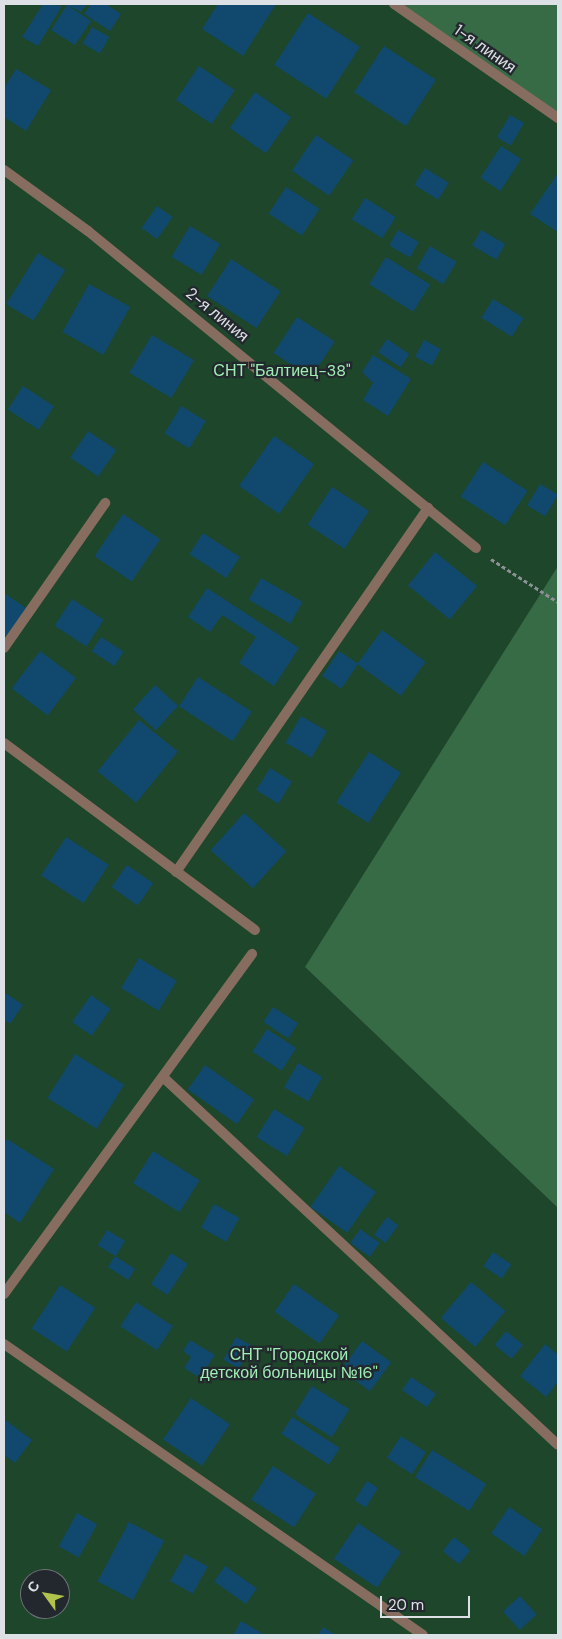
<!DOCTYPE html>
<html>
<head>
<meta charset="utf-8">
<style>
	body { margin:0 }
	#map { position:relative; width:562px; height:1639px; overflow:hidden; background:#2c3237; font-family:"DM Sans",sans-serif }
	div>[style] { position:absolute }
	.green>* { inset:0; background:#1e462a }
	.forest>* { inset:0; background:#366b45 }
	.building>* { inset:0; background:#10496d; transform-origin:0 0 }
	.path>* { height:3px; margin-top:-1.5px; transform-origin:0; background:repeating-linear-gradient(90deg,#8c9195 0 4px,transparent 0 6.5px) }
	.street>* { height:10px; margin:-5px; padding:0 5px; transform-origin:5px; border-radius:5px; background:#866d60 }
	span { translate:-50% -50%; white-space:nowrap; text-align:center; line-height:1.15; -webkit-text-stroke:4.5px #22282d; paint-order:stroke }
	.street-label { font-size:16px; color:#dde1e5 }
	.park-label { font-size:16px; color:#9fefb4 }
	.frame { position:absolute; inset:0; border:5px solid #dde1e5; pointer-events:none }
	.north { position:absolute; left:20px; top:1569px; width:50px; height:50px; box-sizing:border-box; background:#22282d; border:1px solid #6d7277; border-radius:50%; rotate:302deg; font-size:14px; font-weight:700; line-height:20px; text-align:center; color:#dde1e5 }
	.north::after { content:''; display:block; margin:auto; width:18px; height:22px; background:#b2c34c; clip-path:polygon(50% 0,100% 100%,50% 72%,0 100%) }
	.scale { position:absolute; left:380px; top:1596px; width:90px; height:22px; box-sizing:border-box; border:2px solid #dde1e5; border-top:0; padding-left:6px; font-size:15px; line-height:18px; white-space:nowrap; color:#dde1e5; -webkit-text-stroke:4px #22282d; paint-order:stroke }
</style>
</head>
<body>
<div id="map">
	<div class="green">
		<i style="clip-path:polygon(evenodd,4px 4px,394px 4px,558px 118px,558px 566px,305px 967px,558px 1208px,558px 1635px,4px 1635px,4px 4px,30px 1579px,60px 1579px,60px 1609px,30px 1609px,30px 1579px)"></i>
	</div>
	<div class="forest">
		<i style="clip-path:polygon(394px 4px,558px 4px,558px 118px)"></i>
		<i style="clip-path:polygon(558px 566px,558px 1208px,305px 967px)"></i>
	</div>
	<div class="building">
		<i style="clip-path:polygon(43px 4px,62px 6px,38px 46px,22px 37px)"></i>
		<i style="clip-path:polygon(65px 4px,87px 4px,81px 12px,67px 5px,91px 21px,75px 45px,51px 30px,67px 5px)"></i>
		<i style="clip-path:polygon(91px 4px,106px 4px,121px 14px,110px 31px,84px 14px)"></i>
		<i style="clip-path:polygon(218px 4px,276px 4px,243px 56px,202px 29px)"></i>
		<i style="left:308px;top:13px;width:62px;height:62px;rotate:33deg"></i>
		<i style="left:92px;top:27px;width:20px;height:19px;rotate:30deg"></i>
		<i style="left:384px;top:46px;width:62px;height:55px;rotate:33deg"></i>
		<i style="left:199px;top:66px;width:43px;height:41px;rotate:34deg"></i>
		<i style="clip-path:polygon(16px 69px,51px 90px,26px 131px,4px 117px,4px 88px)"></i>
		<i style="left:255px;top:92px;width:44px;height:44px;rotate:35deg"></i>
		<i style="left:510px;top:115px;width:16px;height:26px;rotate:30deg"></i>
		<i style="left:316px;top:135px;width:45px;height:43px;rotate:34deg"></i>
		<i style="left:501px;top:146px;width:24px;height:38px;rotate:33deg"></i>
		<i style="left:425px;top:168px;width:28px;height:20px;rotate:32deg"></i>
		<i style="clip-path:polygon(558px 173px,558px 232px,530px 214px)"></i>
		<i style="left:286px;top:187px;width:40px;height:32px;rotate:33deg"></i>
		<i style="left:365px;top:198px;width:36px;height:25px;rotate:32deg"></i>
		<i style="left:157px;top:206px;width:19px;height:27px;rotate:35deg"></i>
		<i style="left:190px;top:226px;width:35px;height:36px;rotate:31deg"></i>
		<i style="left:398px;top:230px;width:24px;height:18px;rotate:30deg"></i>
		<i style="left:481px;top:230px;width:28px;height:18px;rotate:30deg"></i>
		<i style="left:430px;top:246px;width:31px;height:26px;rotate:31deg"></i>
		<i style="left:38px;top:253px;width:32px;height:60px;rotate:32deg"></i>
		<i style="left:386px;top:257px;width:52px;height:32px;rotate:32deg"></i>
		<i style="left:231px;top:259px;width:59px;height:44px;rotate:33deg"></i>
		<i style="left:89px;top:284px;width:47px;height:55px;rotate:29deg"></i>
		<i style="left:493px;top:299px;width:36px;height:22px;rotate:32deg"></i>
		<i style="left:297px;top:317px;width:45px;height:43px;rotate:33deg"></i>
		<i style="left:152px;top:335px;width:49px;height:44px;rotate:31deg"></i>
		<i style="left:387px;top:339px;width:27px;height:16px;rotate:34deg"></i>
		<i style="left:424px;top:340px;width:19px;height:19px;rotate:28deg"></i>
		<i style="clip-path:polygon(373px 355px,411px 379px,388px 416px,363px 400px,373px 383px,362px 372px)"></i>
		<i style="left:23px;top:386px;width:37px;height:28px;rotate:33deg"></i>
		<i style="left:181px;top:406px;width:29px;height:32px;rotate:31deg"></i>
		<i style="left:88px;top:431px;width:34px;height:32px;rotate:34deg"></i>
		<i style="left:274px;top:436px;width:49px;height:61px;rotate:35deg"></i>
		<i style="left:483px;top:462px;width:53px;height:41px;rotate:33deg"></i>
		<i style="left:540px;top:484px;width:21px;height:25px;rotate:31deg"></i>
		<i style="left:332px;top:487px;width:44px;height:45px;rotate:33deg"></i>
		<i style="left:123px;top:514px;width:45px;height:51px;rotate:34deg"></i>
		<i style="left:203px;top:533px;width:44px;height:25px;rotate:33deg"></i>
		<i style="left:435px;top:552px;width:54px;height:43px;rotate:39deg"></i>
		<i style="left:261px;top:578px;width:48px;height:25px;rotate:30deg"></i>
		<i style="clip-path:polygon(207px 588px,299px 648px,274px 686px,239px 663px,256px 637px,222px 615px,210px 632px,188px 617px)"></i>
		<i style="clip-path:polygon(4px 593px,26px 608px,4px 640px)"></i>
		<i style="left:72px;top:599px;width:38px;height:32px;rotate:33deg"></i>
		<i style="left:382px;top:630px;width:54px;height:42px;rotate:36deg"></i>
		<i style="left:101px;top:637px;width:27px;height:17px;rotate:33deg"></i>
		<i style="left:40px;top:651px;width:45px;height:47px;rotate:37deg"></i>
		<i style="left:339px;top:651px;width:23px;height:30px;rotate:34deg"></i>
		<i style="left:198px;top:677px;width:64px;height:35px;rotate:33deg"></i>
		<i style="left:155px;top:685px;width:31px;height:33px;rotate:42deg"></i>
		<i style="left:301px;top:716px;width:30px;height:31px;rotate:30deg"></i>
		<i style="left:139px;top:720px;width:50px;height:66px;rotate:39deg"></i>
		<i style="left:369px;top:752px;width:38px;height:60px;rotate:33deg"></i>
		<i style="left:270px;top:768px;width:26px;height:26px;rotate:32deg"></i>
		<i style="left:244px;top:813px;width:57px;height:50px;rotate:42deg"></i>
		<i style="left:66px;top:837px;width:51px;height:46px;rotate:33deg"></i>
		<i style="left:127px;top:865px;width:32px;height:27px;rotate:35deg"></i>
		<i style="left:139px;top:958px;width:44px;height:35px;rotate:31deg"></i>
		<i style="clip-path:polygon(4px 992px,23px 1005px,10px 1024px,4px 1019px)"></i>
		<i style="left:91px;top:995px;width:24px;height:33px;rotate:35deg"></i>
		<i style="left:273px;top:1007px;width:30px;height:18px;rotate:33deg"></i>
		<i style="left:267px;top:1029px;width:35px;height:27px;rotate:33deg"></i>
		<i style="left:75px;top:1054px;width:58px;height:52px;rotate:32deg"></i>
		<i style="left:298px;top:1063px;width:28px;height:28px;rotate:30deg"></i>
		<i style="left:205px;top:1065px;width:60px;height:30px;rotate:35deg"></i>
		<i style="left:274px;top:1109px;width:36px;height:33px;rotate:32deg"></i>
		<i style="clip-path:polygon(7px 1139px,54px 1169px,20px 1223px,4px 1212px,4px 1144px)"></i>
		<i style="left:153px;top:1151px;width:55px;height:38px;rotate:32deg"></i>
		<i style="left:339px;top:1166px;width:45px;height:50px;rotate:35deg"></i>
		<i style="left:214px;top:1204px;width:29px;height:27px;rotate:29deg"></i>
		<i style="left:387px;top:1217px;width:14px;height:22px;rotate:36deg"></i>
		<i style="left:360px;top:1229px;width:24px;height:17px;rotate:35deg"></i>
		<i style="left:107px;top:1230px;width:21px;height:18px;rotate:31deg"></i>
		<i style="left:493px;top:1252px;width:22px;height:17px;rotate:34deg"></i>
		<i style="left:171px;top:1253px;width:20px;height:37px;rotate:33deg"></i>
		<i style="left:115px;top:1256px;width:24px;height:13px;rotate:33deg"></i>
		<i style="left:471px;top:1282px;width:45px;height:47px;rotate:40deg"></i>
		<i style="left:294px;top:1284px;width:55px;height:34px;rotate:35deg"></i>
		<i style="left:60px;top:1285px;width:42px;height:52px;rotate:33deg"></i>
		<i style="left:136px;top:1302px;width:44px;height:29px;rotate:33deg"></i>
		<i style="left:506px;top:1331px;width:22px;height:18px;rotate:39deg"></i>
		<i style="left:236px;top:1337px;width:18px;height:26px;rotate:29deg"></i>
		<i style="clip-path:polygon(190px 1340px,215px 1355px,200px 1378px,184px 1368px,191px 1357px,183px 1351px)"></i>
		<i style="left:362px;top:1341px;width:36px;height:36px;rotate:36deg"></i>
		<i style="clip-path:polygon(545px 1344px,558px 1355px,558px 1382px,546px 1397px,520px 1376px)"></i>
		<i style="left:411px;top:1377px;width:30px;height:16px;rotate:34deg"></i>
		<i style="left:312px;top:1386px;width:44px;height:33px;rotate:32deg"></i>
		<i style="left:191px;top:1398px;width:47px;height:50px;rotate:34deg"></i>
		<i style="left:292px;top:1417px;width:57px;height:20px;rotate:33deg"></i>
		<i style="clip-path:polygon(4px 1419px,32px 1440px,15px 1463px,4px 1455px)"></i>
		<i style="left:401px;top:1436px;width:30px;height:26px;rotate:33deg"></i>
		<i style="left:432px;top:1450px;width:64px;height:32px;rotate:32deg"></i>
		<i style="left:273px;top:1466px;width:51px;height:40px;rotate:33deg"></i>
		<i style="left:367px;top:1481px;width:13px;height:23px;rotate:32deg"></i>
		<i style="left:509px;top:1507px;width:40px;height:32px;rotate:34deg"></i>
		<i style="left:77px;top:1513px;width:23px;height:38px;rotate:29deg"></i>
		<i style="left:129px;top:1522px;width:40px;height:67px;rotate:28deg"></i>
		<i style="left:358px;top:1523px;width:52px;height:43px;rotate:34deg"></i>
		<i style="left:454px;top:1537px;width:21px;height:18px;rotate:39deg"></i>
		<i style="left:185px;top:1554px;width:26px;height:31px;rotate:29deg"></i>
		<i style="left:225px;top:1566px;width:39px;height:19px;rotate:35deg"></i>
		<i style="left:520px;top:1596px;width:25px;height:23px;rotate:48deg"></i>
		<i style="clip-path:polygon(241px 1621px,265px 1635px,233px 1635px)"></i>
		<i style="clip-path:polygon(323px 1627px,336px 1635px,318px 1635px)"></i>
	</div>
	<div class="path">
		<i style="left:491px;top:559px;width:80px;rotate:32.7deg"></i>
	</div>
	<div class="street">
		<i style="left:394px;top:4px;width:200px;rotate:34.8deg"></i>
		<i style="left:4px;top:170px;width:104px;rotate:36deg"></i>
		<i style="left:88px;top:231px;width:501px;rotate:39.25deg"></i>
		<i style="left:4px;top:648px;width:177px;rotate:-55.1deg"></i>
		<i style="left:4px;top:743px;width:313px;rotate:36.7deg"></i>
		<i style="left:176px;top:872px;width:443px;rotate:-55.3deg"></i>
		<i style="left:164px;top:1078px;width:538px;rotate:42.97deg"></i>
		<i style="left:4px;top:1294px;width:421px;rotate:-53.9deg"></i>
		<i style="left:4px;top:1344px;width:510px;rotate:34.78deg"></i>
	</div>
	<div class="street-label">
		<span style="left:485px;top:49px;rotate:35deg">1-я линия</span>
		<span style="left:217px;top:315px;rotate:39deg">2-я линия</span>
	</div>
	<div class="park-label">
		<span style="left:282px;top:371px">СНТ "Балтиец-38"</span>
		<span style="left:289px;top:1364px">СНТ ''Городской<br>детской больницы №16''</span>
	</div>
	<div class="frame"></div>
	<div class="north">С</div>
	<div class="scale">20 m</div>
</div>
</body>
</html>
